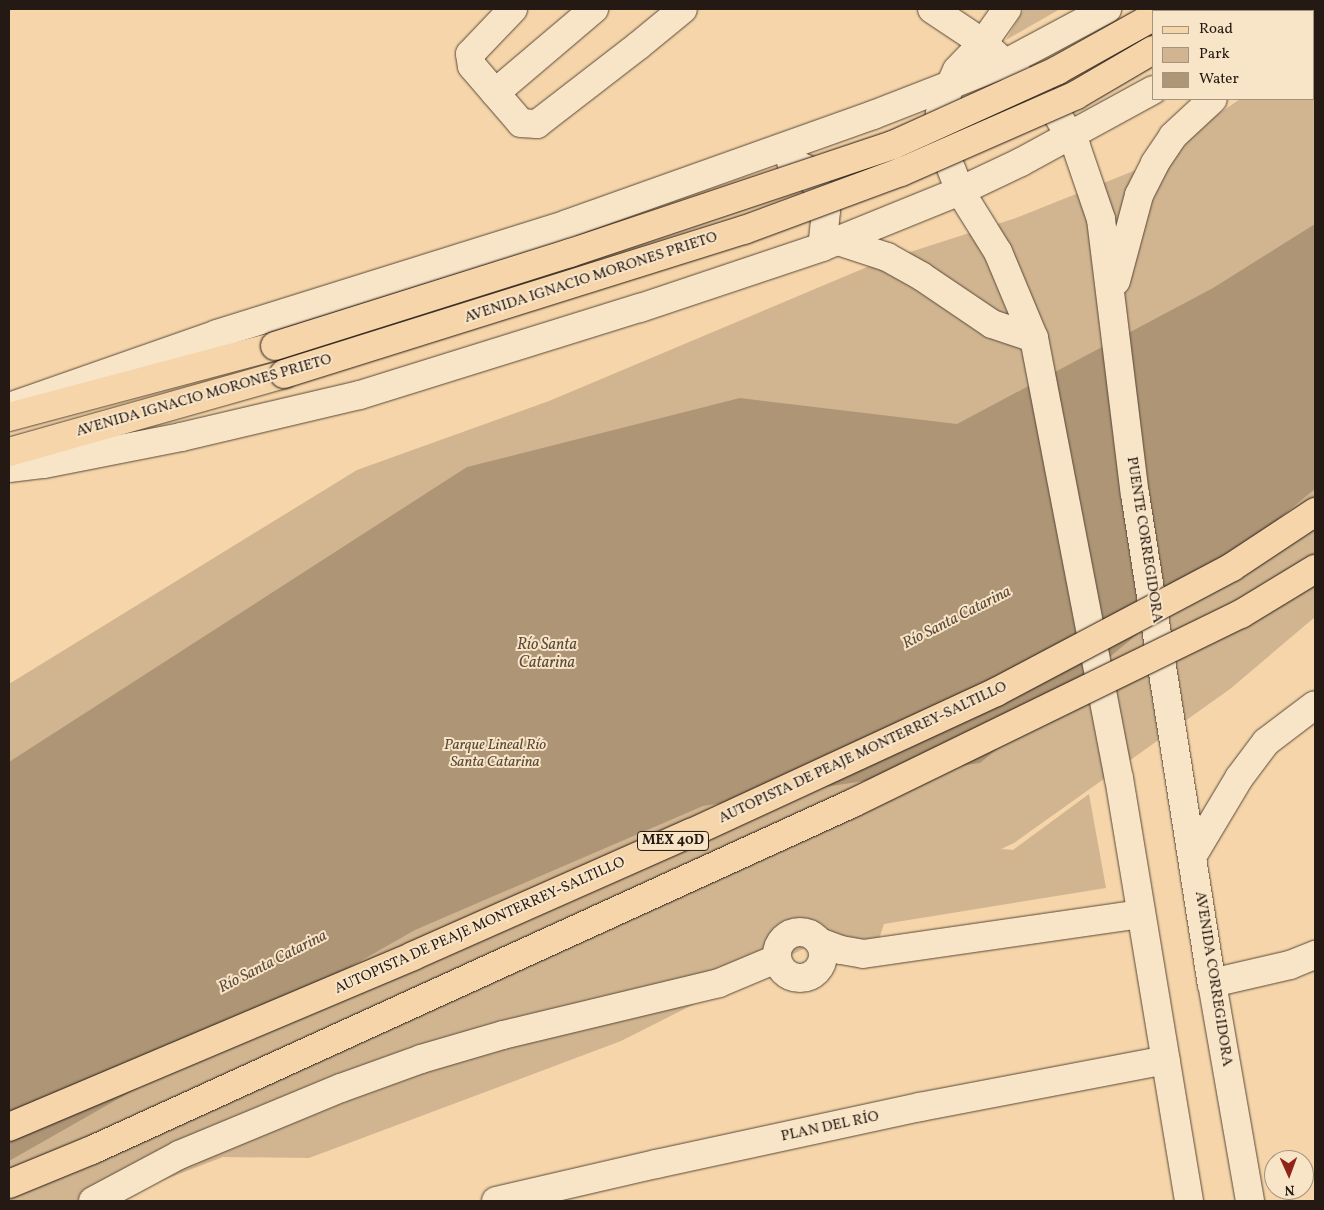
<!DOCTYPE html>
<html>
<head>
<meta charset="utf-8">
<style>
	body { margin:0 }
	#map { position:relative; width:1324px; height:1210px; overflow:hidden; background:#f5d5a9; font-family:Vollkorn,serif }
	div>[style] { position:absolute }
	.green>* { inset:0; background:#d1b590 }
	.water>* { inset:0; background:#ae9576 }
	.roads { filter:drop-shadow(0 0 1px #584838) drop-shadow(0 0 1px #584838) }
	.minor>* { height:28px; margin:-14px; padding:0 14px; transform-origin:14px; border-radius:14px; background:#f8e4c7 }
	.minor>.ring { margin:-14px; padding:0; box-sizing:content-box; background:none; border:28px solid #f8e4c7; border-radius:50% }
	.major>* { height:28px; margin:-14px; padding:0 14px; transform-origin:14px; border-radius:14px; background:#f5d5a9 }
	.bridges { filter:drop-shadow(0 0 1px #241913) drop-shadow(0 0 1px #241913) }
	.major-bridge>* { height:28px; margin:-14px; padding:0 14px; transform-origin:14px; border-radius:14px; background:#f5d5a9 }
	.highway-bridge>* { height:28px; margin:-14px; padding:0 14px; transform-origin:14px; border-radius:14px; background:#f5d5a9 }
	span { translate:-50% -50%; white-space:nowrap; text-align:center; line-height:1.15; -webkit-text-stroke:4px #f8e4c7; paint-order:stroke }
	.shield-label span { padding:1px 4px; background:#f8e4c7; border:1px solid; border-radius:4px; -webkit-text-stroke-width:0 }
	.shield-label { font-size:14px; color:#241913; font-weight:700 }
	.street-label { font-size:15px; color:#241913 }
	.park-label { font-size:15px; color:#584838; font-style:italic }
	.water-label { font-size:16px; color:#5b4b3b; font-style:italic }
	.frame { position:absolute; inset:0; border:10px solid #241913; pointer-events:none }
	.legend { position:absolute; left:1152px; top:10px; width:162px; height:90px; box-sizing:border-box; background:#f8e4c7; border:1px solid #a3937f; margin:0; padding:6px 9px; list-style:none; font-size:15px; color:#241913 }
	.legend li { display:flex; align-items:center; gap:10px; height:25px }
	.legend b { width:25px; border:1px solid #a3937f }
	.north { position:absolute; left:1264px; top:1150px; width:50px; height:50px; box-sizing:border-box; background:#f8e4c7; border:1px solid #a3937f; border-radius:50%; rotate:178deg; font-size:14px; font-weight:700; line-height:20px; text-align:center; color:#241913 }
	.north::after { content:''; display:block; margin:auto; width:18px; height:22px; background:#8f2418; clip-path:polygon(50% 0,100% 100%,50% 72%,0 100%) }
</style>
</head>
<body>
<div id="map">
	<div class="green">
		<i style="clip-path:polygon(1024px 9px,1060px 9px,1006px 40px)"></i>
		<i style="clip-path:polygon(1315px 46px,1315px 617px,1230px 689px,1014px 843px,1001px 849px,1013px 850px,1089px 794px,1106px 888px,884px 924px,876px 948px,831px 935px,621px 1041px,309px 1158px,223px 1157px,109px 1201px,9px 1201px,9px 684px,357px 470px,549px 401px,879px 262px,1016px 218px,1141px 168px,1240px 99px,1313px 99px,1313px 48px)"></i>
	</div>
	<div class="water">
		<i style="clip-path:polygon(1315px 224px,1315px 489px,980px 763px,703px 806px,415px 930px,9px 1161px,9px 762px,467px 467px,740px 398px,957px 424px,1213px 288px)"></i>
	</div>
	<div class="roads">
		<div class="minor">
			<i style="left:513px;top:9px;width:62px;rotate:133.7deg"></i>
			<i style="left:470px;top:54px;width:12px;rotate:81deg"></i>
			<i style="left:472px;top:66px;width:75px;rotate:49.3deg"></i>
			<i style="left:521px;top:123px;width:16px;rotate:4deg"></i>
			<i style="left:537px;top:124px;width:128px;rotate:-37.7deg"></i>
			<i style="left:638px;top:46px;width:58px;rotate:-39.4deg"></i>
			<i style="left:932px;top:9px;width:61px;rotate:33.7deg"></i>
			<i style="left:983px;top:43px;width:86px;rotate:42.6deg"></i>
			<i style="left:1046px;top:101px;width:19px;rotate:51deg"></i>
			<i style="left:1058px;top:116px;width:35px;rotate:59deg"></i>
			<i style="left:1076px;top:146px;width:77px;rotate:71.1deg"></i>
			<i style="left:1101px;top:219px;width:277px;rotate:83deg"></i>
			<i style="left:1135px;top:494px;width:495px;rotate:81.1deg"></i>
			<i style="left:1212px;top:983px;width:221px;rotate:80.1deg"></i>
			<i style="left:1007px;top:9px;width:42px;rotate:125.2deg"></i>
			<i style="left:983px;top:43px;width:37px;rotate:134deg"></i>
			<i style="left:957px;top:70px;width:17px;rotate:114deg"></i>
			<i style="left:950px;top:86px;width:30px;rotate:110deg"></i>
			<i style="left:940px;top:114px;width:39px;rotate:83deg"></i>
			<i style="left:945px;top:153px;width:41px;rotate:68.5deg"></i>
			<i style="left:960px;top:191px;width:72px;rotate:58.1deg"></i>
			<i style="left:998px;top:252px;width:93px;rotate:67.3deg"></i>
			<i style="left:1034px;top:338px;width:448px;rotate:79.1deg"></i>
			<i style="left:1119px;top:778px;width:429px;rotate:80.6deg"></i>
			<i style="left:1293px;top:11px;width:4px;rotate:-27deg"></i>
			<i style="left:495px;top:93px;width:130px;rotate:-40.3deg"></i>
			<i style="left:791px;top:162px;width:17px;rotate:25deg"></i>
			<i style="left:806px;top:169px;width:32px;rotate:58deg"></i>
			<i style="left:823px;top:196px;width:15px;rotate:79deg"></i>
			<i style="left:826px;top:211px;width:36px;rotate:96deg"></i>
			<i style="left:838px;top:241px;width:52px;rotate:18.1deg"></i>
			<i style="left:887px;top:257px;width:39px;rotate:29deg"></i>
			<i style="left:921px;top:276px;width:86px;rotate:34.1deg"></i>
			<i style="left:992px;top:324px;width:44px;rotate:18.4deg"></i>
			<i style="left:1116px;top:281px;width:89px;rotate:-75deg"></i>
			<i style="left:1139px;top:195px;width:36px;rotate:-63deg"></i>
			<i style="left:1155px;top:163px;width:32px;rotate:-56deg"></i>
			<i style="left:1173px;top:136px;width:54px;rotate:-42.8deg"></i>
			<i style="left:9px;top:407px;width:220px;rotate:-19.3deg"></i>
			<i style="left:217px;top:334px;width:367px;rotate:-17.4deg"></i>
			<i style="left:567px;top:224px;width:325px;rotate:-19.6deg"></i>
			<i style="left:873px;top:115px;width:141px;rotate:-21.3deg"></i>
			<i style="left:1004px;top:64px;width:117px;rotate:-28.1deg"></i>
			<i style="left:9px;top:468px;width:35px;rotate:-7deg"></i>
			<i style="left:44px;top:464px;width:140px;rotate:-11.1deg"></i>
			<i style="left:181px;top:437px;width:184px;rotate:-13.2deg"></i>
			<i style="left:360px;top:395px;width:293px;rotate:-17.3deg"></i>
			<i style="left:640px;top:308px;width:192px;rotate:-18.5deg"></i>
			<i style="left:822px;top:247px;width:149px;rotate:-22.1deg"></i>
			<i style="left:960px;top:191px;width:68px;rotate:-25.4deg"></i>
			<i style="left:1021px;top:162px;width:150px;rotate:-28.6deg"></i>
			<i style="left:1193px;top:855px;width:90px;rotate:-59.1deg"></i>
			<i style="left:1239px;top:778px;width:45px;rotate:-53.1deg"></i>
			<i style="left:1266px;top:742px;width:61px;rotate:-37.1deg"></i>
			<i class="ring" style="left:777px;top:932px;width:18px;height:18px"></i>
			<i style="left:819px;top:942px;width:23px;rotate:20deg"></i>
			<i style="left:841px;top:950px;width:22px;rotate:10deg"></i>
			<i style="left:863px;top:954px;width:280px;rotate:-8.2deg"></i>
			<i style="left:1212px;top:983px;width:80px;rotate:-13deg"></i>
			<i style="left:1290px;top:965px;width:27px;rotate:-22deg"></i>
			<i style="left:93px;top:1201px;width:98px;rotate:-28.1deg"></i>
			<i style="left:179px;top:1155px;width:175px;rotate:-22.5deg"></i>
			<i style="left:341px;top:1088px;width:85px;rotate:-19.9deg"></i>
			<i style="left:421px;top:1059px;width:85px;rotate:-16.3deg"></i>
			<i style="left:503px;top:1035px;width:222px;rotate:-13.5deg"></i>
			<i style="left:719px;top:983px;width:62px;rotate:-22.8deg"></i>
			<i style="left:496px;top:1201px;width:164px;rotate:-13deg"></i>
			<i style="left:656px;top:1164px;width:270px;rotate:-12.2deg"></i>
			<i style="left:920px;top:1107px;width:250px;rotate:-10.8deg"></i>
		</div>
		<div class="major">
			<i style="left:1218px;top:11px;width:4px;rotate:-27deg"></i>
			<i style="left:9px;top:417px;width:275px;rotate:-14.9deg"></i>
			<i style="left:9px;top:452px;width:286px;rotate:-15.8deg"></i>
		</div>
	</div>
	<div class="bridges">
		<div class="major-bridge">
			<i style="left:275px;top:346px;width:309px;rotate:-17.5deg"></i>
			<i style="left:570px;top:253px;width:341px;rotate:-18.5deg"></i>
			<i style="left:893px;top:145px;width:181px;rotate:-24.4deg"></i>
			<i style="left:1058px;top:70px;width:109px;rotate:-29.2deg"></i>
			<i style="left:284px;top:374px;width:482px;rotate:-17.4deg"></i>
			<i style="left:744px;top:230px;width:167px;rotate:-20.3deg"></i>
			<i style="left:901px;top:172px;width:191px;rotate:-23.7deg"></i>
			<i style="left:1076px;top:95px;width:89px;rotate:-30.3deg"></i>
		</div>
		<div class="highway-bridge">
			<i style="left:9px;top:1127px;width:439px;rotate:-22.9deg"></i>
			<i style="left:413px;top:956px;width:304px;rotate:-23.9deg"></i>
			<i style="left:691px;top:833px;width:336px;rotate:-24.8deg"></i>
			<i style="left:996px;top:692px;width:267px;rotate:-27.9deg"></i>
			<i style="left:1232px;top:567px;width:100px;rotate:-33.5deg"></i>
			<i style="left:9px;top:1184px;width:90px;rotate:-22.3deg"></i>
			<i style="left:92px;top:1150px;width:836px;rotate:-24.51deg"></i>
			<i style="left:853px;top:803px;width:432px;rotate:-26deg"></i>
			<i style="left:1241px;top:614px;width:87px;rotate:-31.3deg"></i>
		</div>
	</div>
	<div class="shield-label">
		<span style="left:673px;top:841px">MEX 40D</span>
	</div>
	<div class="street-label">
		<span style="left:591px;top:278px;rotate:-18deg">AVENIDA IGNACIO MORONES PRIETO</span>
		<span style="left:204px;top:396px;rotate:-16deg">AVENIDA IGNACIO MORONES PRIETO</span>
		<span style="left:1144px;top:540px;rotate:81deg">PUENTE CORREGIDORA</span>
		<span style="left:863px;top:753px;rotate:-25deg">AUTOPISTA DE PEAJE MONTERREY-SALTILLO</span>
		<span style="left:480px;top:926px;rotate:-24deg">AUTOPISTA DE PEAJE MONTERREY-SALTILLO</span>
		<span style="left:1213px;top:979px;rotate:81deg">AVENIDA CORREGIDORA</span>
		<span style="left:830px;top:1127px;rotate:-12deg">PLAN DEL RÍO</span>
	</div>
	<div class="park-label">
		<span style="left:495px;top:754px">Parque Lineal Río<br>Santa Catarina</span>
	</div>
	<div class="water-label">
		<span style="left:957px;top:618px;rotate:-27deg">Río Santa Catarina</span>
		<span style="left:547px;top:654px">Río Santa<br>Catarina</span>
		<span style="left:273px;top:962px;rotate:-27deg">Río Santa Catarina</span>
	</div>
	<div class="frame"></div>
	<ul class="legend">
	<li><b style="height:6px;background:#f5d5a9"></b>Road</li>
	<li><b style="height:14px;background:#d1b590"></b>Park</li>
	<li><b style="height:14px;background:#ae9576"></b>Water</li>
	</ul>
	<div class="north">N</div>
</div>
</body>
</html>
